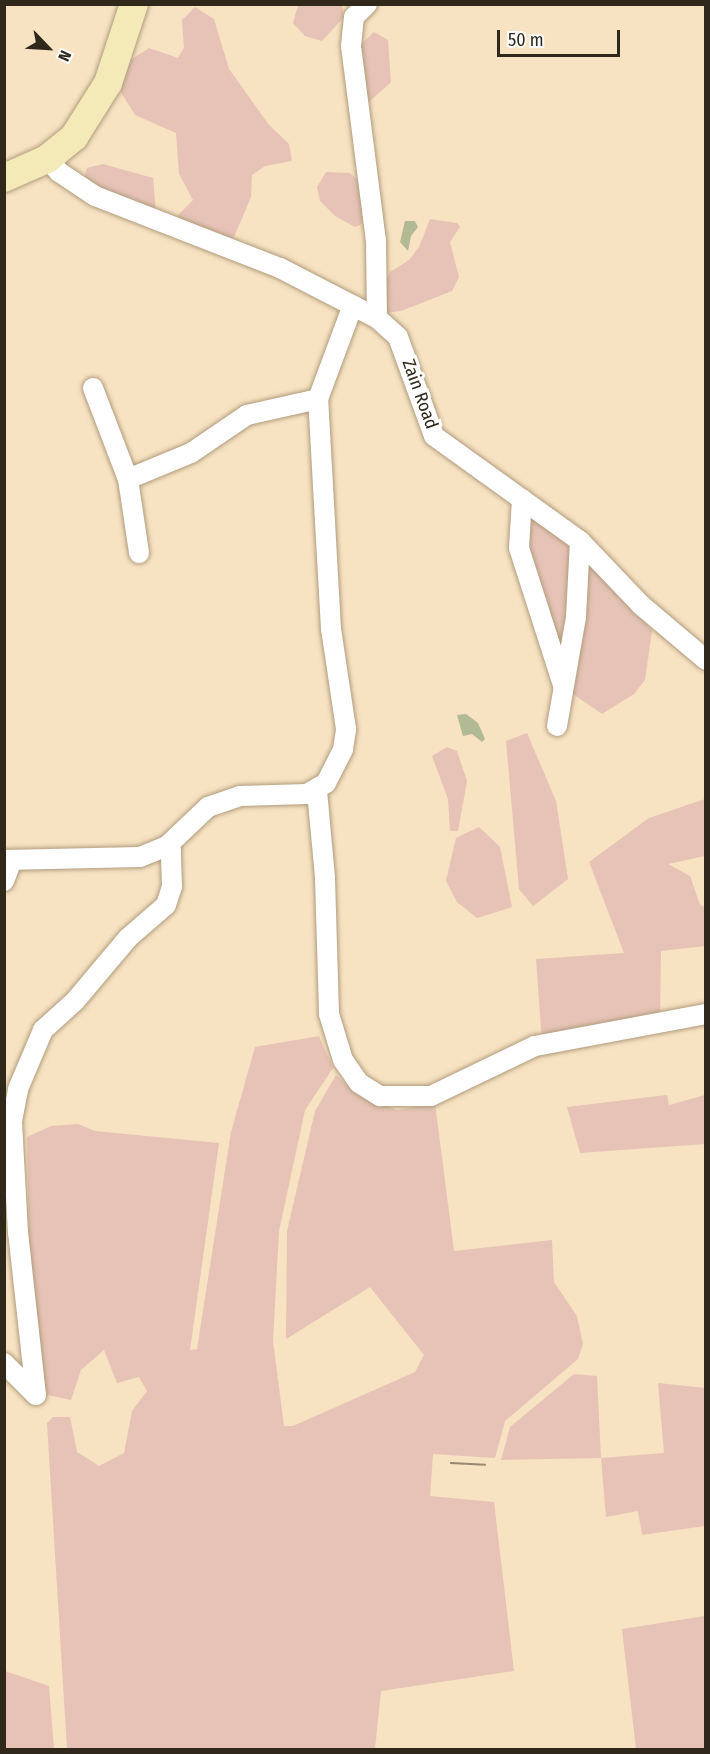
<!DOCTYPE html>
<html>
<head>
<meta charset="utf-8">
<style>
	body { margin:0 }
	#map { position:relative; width:710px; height:1754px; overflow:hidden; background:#f7e2c2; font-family:"Fira Sans Condensed",sans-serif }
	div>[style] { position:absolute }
	.green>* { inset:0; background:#e6c3b6 }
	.water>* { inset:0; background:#b1b995 }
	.roads { filter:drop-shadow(0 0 2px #b09c7d) drop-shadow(0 0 2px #b09c7d) }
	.street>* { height:20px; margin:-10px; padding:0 10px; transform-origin:10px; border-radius:10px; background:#fff }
	.secondary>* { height:28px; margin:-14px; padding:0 14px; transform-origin:14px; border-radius:14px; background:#f3eab8 }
	.tram>* { height:1.5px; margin:-0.75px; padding:0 0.75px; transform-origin:0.75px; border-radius:0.75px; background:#968871 }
	span { translate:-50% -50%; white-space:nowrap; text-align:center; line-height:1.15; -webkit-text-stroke:6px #fff; paint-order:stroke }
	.street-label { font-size:18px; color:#30281b }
	.frame { position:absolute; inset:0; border:6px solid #30281b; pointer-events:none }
	.north { position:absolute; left:18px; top:18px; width:60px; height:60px; -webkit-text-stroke:4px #fff; paint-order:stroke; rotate:115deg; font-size:16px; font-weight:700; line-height:24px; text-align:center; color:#30281b }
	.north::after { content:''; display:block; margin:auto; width:21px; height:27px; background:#30281b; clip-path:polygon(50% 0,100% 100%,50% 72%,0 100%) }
	.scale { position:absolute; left:497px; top:30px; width:123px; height:27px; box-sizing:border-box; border:3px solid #30281b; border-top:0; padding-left:8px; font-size:18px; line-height:21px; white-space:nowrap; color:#30281b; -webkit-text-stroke:4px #fff; paint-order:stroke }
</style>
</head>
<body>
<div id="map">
	<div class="green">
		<i style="clip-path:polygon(298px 5px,342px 5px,344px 17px,322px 41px,305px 36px,293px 23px)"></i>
		<i style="clip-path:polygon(195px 7px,214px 19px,229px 69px,269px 125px,289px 144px,292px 161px,265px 166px,252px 175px,251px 197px,231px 244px,181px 226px,178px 215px,193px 200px,179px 174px,176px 133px,135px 115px,117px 86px,123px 65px,149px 48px,178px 58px,184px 48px,182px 20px)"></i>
		<i style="clip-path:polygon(374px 32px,388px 40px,391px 82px,368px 103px,361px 98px,359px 46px)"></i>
		<i style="clip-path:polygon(103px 164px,153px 178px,156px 213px,82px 184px,87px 168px)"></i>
		<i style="clip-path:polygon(326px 172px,350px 173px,364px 186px,362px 224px,355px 227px,335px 216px,320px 201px,317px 187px)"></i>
		<i style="clip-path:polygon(430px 219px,457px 223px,460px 227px,450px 242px,459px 277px,452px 291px,401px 311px,385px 313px,380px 293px,390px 272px,409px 260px,419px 247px)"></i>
		<i style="clip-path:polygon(537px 509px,590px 557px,652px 631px,645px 680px,634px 694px,602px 714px,567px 690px,546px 638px,525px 561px,528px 517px)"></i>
		<i style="clip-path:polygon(527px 733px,556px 801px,568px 879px,533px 906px,519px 889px,506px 741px)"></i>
		<i style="clip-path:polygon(447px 747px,457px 751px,467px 781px,458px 831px,450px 831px,448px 799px,432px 756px)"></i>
		<i style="clip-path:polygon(705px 799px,705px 856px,668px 864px,690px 876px,700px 905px,705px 907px,705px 946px,661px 951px,660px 1019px,542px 1042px,536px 959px,624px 953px,589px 862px,649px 818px)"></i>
		<i style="clip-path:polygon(479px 827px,500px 847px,512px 907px,477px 918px,457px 902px,446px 881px,456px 838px)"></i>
		<i style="clip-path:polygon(319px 1036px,333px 1068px,305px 1110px,279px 1231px,273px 1341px,284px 1426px,293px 1426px,415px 1372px,424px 1355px,370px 1287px,286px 1339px,287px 1231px,315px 1111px,336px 1075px,354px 1092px,397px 1110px,435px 1103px,454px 1251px,552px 1240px,554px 1282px,577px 1316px,583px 1344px,578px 1359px,505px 1421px,495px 1458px,433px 1454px,430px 1496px,494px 1502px,514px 1671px,381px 1691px,375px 1749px,67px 1749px,47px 1423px,53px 1417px,70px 1417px,77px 1452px,99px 1466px,124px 1453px,132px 1411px,147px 1391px,139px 1377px,117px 1383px,104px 1350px,81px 1370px,71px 1400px,43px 1394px,29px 1235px,27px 1137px,51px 1126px,78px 1124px,95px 1131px,219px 1143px,190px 1350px,197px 1349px,231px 1132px,255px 1047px)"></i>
		<i style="clip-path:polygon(667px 1095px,669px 1105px,705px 1095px,705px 1144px,580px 1153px,567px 1107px)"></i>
		<i style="clip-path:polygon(574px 1374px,597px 1376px,601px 1458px,664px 1453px,658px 1383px,705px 1388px,705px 1526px,642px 1535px,638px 1511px,606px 1517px,601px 1458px,501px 1460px,510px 1427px)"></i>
		<i style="clip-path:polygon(705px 1616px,705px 1749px,636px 1749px,622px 1629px)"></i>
		<i style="clip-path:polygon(5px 1671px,49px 1686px,54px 1749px,5px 1749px)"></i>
	</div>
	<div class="water">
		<i style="clip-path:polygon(405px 221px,415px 221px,418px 227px,411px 236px,408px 251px,400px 242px)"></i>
		<i style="clip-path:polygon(466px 714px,478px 723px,485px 739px,482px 742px,472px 734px,463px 736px,457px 715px)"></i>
	</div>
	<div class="roads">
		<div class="street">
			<i style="left:367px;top:4px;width:18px;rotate:135deg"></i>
			<i style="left:354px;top:17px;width:29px;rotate:96deg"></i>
			<i style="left:351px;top:46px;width:196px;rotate:82.7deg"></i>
			<i style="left:376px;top:240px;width:78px;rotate:89.3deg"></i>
			<i style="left:47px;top:159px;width:18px;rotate:47deg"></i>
			<i style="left:59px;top:172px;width:43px;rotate:33.7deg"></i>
			<i style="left:95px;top:196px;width:199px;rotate:21.3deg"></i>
			<i style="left:280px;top:268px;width:109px;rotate:27.3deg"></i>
			<i style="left:377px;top:318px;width:28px;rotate:42deg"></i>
			<i style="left:398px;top:337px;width:105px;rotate:70deg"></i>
			<i style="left:434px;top:436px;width:180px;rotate:35.7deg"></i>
			<i style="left:580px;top:541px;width:88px;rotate:46.4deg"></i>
			<i style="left:641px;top:605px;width:85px;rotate:40.2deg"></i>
			<i style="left:93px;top:388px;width:97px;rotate:69deg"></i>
			<i style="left:128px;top:479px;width:68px;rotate:-22.4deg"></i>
			<i style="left:191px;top:453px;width:68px;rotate:-34.2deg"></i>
			<i style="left:247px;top:415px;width:73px;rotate:-12.7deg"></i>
			<i style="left:128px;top:479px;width:75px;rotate:81.5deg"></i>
			<i style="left:522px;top:499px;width:49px;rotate:93.5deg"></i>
			<i style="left:519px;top:548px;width:144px;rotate:72.2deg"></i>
			<i style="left:557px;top:726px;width:111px;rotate:-80.1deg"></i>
			<i style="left:576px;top:617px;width:76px;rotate:-87deg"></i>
			<i style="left:317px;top:791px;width:87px;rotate:84.7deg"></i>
			<i style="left:325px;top:878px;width:136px;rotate:88.3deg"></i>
			<i style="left:329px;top:1014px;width:48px;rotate:73.1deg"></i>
			<i style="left:343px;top:1060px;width:28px;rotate:55deg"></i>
			<i style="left:359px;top:1083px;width:25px;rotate:32deg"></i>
			<i style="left:380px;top:1096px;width:51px"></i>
			<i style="left:431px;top:1096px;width:115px;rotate:-25.7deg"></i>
			<i style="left:535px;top:1046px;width:174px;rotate:-10.6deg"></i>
			<i style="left:4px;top:860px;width:136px;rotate:-1.3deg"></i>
			<i style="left:140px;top:857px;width:29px;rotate:-22deg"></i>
			<i style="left:167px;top:846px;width:57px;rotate:-43.6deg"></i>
			<i style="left:208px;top:807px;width:34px;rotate:-19deg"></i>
			<i style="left:240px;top:796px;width:67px;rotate:-1.7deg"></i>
			<i style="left:307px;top:794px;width:22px;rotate:-30deg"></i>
			<i style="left:326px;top:783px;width:38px;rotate:-63deg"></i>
			<i style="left:343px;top:749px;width:20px;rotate:-81deg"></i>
			<i style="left:346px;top:729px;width:101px;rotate:-98.5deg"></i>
			<i style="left:331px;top:629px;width:230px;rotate:-93.2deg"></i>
			<i style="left:318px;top:399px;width:100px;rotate:-69.6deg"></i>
			<i style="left:4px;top:881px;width:22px;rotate:-69deg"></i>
			<i style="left:4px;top:1363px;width:45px;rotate:45deg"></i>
			<i style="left:36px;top:1395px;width:163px;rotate:-96.3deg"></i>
			<i style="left:18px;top:1233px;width:112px;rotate:-93.1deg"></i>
			<i style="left:12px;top:1121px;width:33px;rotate:-79deg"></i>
			<i style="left:18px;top:1089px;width:64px;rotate:-67deg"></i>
			<i style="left:43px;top:1030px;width:43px;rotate:-42.2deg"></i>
			<i style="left:75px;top:1001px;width:82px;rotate:-49.9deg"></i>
			<i style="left:128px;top:938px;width:50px;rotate:-41deg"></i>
			<i style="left:166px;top:905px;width:20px;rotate:-72deg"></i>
			<i style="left:172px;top:886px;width:36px;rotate:-92deg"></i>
			<i style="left:171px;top:850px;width:6px;rotate:-135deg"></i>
		</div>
		<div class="secondary">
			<i style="left:4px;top:178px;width:47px;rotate:-23.8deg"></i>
			<i style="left:47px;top:159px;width:35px;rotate:-39deg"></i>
			<i style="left:74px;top:137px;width:64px;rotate:-57.8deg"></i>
			<i style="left:108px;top:83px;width:83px;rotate:-71.8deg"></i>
		</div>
	</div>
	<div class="tram">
		<i style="left:451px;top:1463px;width:34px;rotate:3deg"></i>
	</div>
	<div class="street-label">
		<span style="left:420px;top:394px;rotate:70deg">Zain Road</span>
	</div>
	<div class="frame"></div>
	<div class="north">N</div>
	<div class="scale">50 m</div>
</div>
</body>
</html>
